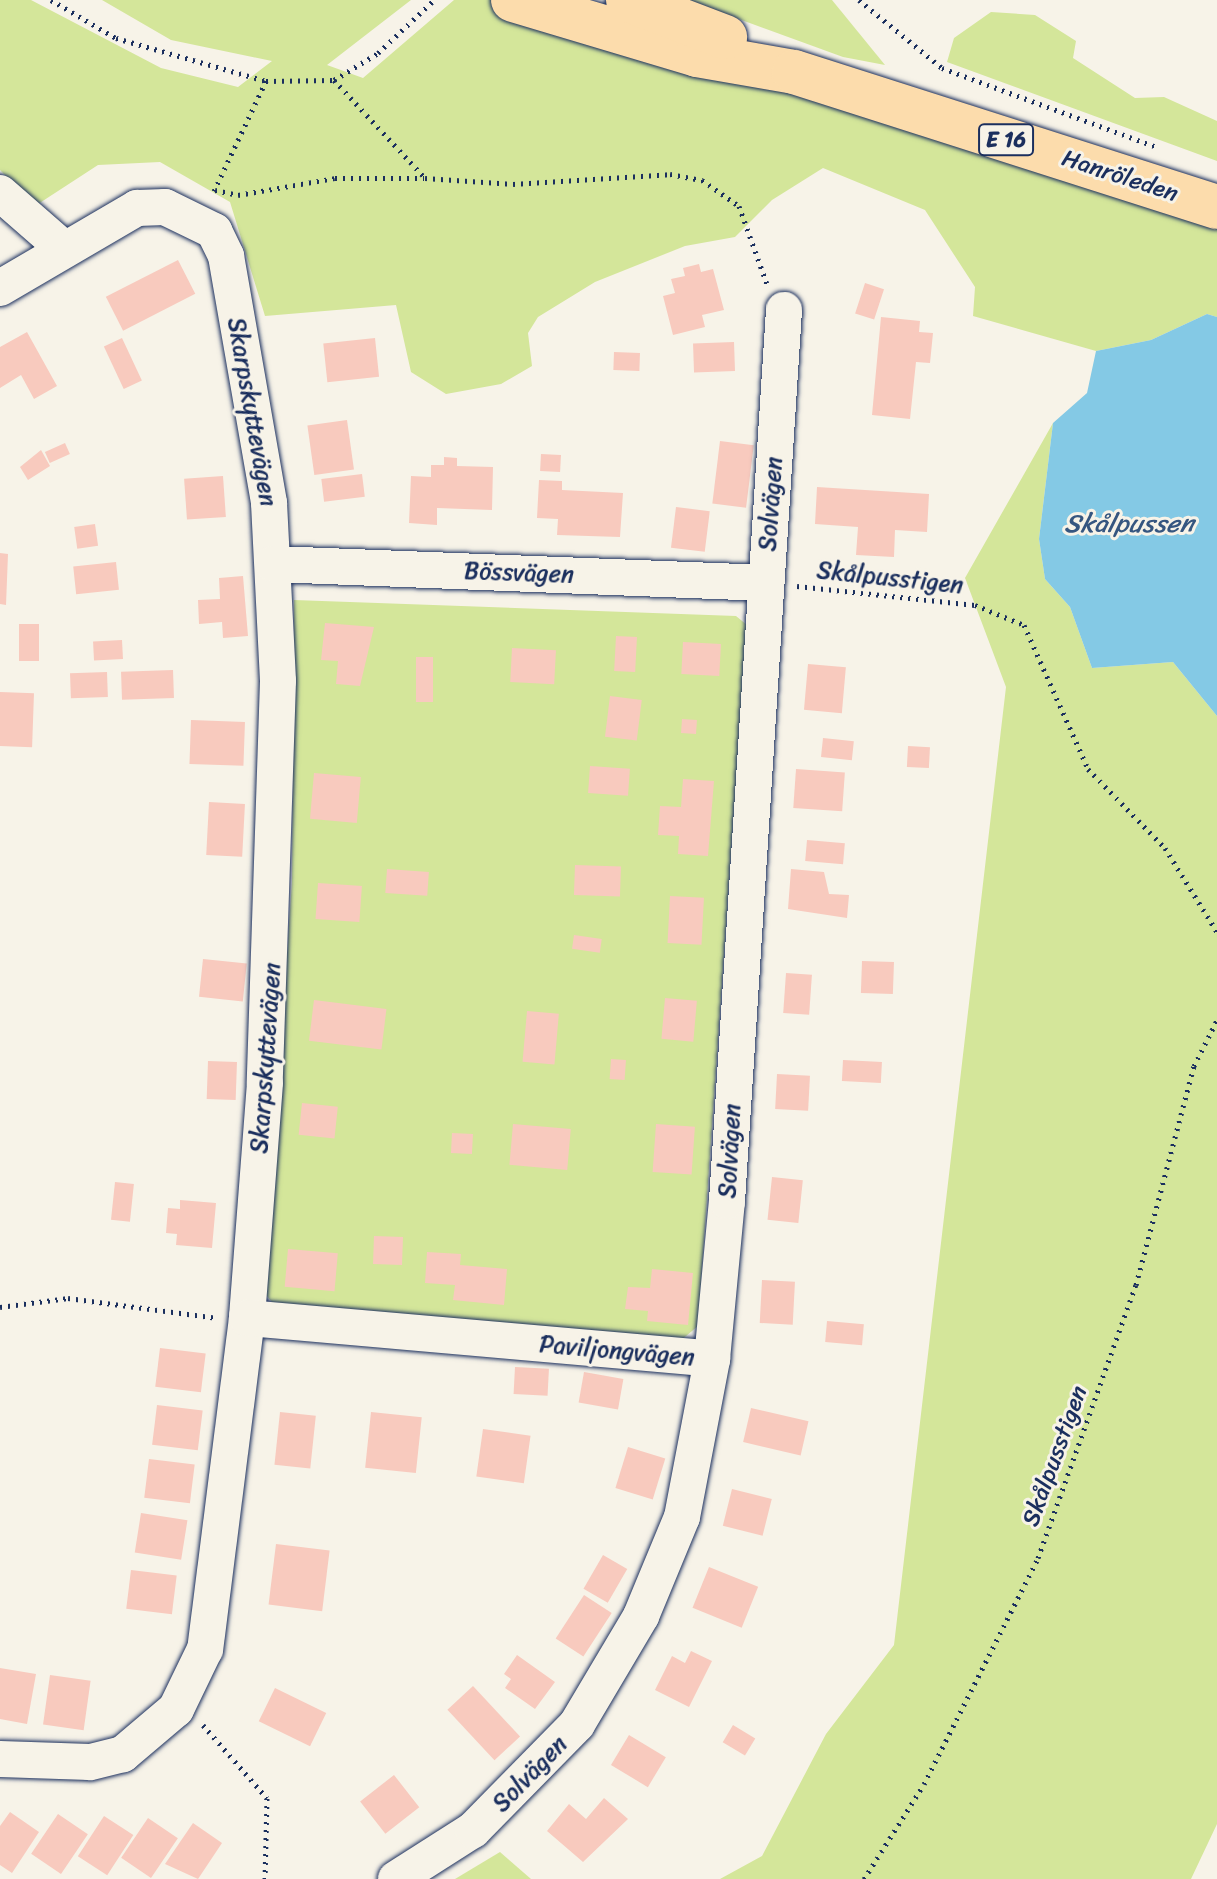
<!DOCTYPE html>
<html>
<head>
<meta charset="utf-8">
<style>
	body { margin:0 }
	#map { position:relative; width:1217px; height:1879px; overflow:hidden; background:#f7f3e8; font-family:Sriracha,sans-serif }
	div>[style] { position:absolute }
	.green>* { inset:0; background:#d4e69a }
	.water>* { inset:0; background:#84c9e5 }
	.building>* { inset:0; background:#f8cabe; transform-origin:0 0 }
	.path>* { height:5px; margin-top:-2.5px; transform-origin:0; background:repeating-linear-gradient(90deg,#1b2f5e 0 2px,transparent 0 8px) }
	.roads { filter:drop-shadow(0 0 2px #1b2f5e) drop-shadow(0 0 2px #1b2f5e) }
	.minor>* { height:36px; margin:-18px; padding:0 18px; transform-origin:18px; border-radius:18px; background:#f7f3e8 }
	.highway>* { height:44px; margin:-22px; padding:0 22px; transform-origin:22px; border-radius:22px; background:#fcdcac }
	span { translate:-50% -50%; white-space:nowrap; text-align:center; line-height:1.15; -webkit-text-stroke:6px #f7f3e8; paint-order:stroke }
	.shield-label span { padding:2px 6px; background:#f7f3e8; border:2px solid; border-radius:6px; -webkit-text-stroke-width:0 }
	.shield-label { font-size:22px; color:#1b2f5e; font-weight:700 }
	.street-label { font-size:24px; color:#1b2f5e }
	.water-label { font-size:26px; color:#355680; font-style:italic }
</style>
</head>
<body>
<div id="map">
	<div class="green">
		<i style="clip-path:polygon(0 0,31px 0,161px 68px,238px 87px,272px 61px,171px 40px,102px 0,411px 0,327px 65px,363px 78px,454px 0,542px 0,1217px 220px,1217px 317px,1207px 314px,1151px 340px,1096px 351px,973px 316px,975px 287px,925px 210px,823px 168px,772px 200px,735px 237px,685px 246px,595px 282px,538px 317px,528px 333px,532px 366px,501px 384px,446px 394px,411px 372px,396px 305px,265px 316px,230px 202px,160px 162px,98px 165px,35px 206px,0 170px)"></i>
		<i style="clip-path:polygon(687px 0,832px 0,885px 65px,843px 57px)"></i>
		<i style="clip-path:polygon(991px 12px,1035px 15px,1076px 41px,1073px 58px,1135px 98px,1164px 97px,1217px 121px,1217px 161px,947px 62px,954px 38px)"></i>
		<i style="clip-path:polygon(1053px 423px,1039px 539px,1045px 579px,1070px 607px,1092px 668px,1173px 662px,1217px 716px,1217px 1824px,1191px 1879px,720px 1879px,762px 1856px,826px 1734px,894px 1645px,1006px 687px,965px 578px)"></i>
		<i style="clip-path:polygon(294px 600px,736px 616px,747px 625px,698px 1326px,680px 1341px,275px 1306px,263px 1291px,292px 882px)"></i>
		<i style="clip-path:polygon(500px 1852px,531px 1879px,455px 1879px)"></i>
	</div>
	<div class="water">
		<i style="clip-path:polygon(1207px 314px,1217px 317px,1217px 716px,1173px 662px,1092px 668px,1070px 607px,1045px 579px,1039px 539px,1053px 423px,1087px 393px,1096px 351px,1151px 340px)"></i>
	</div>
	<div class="building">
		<i style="left:178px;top:260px;width:38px;height:81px;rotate:63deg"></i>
		<i style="clip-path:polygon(699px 264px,701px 272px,713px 269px,724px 310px,702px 315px,705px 327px,673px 335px,663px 296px,675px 293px,671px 279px,685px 276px,683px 268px)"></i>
		<i style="left:865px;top:283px;width:20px;height:32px;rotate:18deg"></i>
		<i style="clip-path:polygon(881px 317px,920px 321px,919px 332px,933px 333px,930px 363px,916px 362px,910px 419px,872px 415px)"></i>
		<i style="clip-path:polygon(27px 332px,57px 386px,34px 399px,21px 375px,0 388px,0 347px)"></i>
		<i style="left:122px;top:338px;width:47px;height:20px;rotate:65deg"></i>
		<i style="left:375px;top:338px;width:39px;height:52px;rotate:84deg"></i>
		<i style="left:734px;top:342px;width:29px;height:41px;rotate:88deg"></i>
		<i style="left:614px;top:352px;width:26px;height:18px;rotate:2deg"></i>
		<i style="left:347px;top:420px;width:50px;height:40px;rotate:82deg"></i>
		<i style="left:720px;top:441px;width:34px;height:63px;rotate:7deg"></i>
		<i style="left:65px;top:443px;width:12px;height:22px;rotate:66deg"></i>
		<i style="clip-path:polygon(41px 450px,50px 466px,28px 480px,20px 467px)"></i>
		<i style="left:541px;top:454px;width:20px;height:17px;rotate:3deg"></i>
		<i style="clip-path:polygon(444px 457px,457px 458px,457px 466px,493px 467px,492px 510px,437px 508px,437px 525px,409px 523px,411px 476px,431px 477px,431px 465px,444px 465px)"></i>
		<i style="left:362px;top:474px;width:23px;height:41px;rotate:83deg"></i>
		<i style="left:223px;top:476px;width:41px;height:39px;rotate:86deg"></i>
		<i style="clip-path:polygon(539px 480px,562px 481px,562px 490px,623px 493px,620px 537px,557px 535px,558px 519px,537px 518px)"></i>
		<i style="clip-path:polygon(817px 487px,929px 494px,927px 532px,895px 530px,894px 557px,856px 555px,858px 527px,815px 524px)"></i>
		<i style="left:676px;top:507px;width:34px;height:41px;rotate:7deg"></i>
		<i style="left:95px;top:524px;width:22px;height:21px;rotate:82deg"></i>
		<i style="clip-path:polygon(0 553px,8px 554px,6px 605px,0 604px)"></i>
		<i style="left:116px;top:562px;width:28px;height:43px;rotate:84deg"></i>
		<i style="clip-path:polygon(243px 576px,248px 636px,223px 638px,222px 622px,199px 624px,198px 600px,220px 599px,219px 578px)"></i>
		<i style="clip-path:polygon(325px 623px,374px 627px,360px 686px,336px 684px,338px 661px,321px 660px)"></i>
		<i style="left:39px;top:624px;width:37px;height:20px;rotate:90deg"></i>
		<i style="left:616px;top:636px;width:21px;height:35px;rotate:3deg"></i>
		<i style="left:122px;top:640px;width:19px;height:29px;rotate:87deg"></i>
		<i style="left:683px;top:642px;width:38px;height:32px;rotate:3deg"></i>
		<i style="left:512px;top:648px;width:44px;height:34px;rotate:3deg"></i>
		<i style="left:416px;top:657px;width:17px;height:45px"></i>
		<i style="left:808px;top:664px;width:38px;height:46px;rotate:5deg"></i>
		<i style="left:173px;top:670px;width:28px;height:52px;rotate:88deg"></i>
		<i style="left:107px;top:672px;width:25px;height:37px;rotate:88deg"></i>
		<i style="left:0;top:692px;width:34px;height:54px;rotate:2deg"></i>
		<i style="left:610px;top:696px;width:32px;height:41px;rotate:7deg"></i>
		<i style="left:682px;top:719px;width:15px;height:14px;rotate:4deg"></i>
		<i style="left:191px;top:720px;width:54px;height:44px;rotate:2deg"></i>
		<i style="left:823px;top:738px;width:31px;height:19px;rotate:6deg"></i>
		<i style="left:908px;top:746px;width:22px;height:21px;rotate:3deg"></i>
		<i style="left:590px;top:766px;width:40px;height:27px;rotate:4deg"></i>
		<i style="left:796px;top:769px;width:49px;height:39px;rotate:4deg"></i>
		<i style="left:314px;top:773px;width:47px;height:46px;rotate:5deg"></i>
		<i style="clip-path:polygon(683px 779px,714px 781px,708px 856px,678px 854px,679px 836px,658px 835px,660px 806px,681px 807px)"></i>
		<i style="left:209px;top:802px;width:36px;height:53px;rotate:3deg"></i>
		<i style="left:807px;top:840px;width:38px;height:21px;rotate:5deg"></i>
		<i style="left:575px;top:865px;width:46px;height:30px;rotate:2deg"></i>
		<i style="left:387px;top:869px;width:42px;height:24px;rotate:4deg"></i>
		<i style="clip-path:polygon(791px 869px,824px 872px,829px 894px,849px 895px,847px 918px,788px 909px)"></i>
		<i style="left:318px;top:883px;width:44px;height:36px;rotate:4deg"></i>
		<i style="left:670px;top:896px;width:34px;height:47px;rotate:3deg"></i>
		<i style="left:574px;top:935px;width:28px;height:14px;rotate:8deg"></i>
		<i style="left:203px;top:959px;width:44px;height:38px;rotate:6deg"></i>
		<i style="left:862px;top:961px;width:32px;height:32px;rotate:2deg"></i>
		<i style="left:786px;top:973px;width:26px;height:40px;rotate:4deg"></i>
		<i style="left:665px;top:998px;width:32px;height:41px;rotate:5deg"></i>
		<i style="left:314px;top:1000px;width:73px;height:41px;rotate:7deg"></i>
		<i style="left:527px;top:1011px;width:32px;height:51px;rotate:5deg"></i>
		<i style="left:611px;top:1059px;width:15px;height:20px;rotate:4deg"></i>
		<i style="left:843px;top:1060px;width:39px;height:21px;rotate:3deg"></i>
		<i style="left:208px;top:1061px;width:29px;height:38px;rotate:2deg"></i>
		<i style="left:777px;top:1074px;width:33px;height:35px;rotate:3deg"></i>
		<i style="left:302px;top:1103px;width:36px;height:32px;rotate:6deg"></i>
		<i style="left:513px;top:1124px;width:58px;height:41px;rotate:5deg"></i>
		<i style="left:656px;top:1124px;width:39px;height:48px;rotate:4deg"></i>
		<i style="left:452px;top:1133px;width:21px;height:20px;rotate:3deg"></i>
		<i style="left:772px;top:1177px;width:31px;height:43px;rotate:6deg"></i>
		<i style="left:115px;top:1182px;width:19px;height:38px;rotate:6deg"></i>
		<i style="clip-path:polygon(180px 1200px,216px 1203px,212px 1248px,176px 1245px,177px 1234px,166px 1233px,168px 1208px,180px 1209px)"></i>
		<i style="left:374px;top:1236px;width:29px;height:28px;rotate:2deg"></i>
		<i style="left:288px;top:1249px;width:50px;height:38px;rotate:5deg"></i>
		<i style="clip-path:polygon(427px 1252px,461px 1254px,460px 1265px,507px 1269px,504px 1305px,453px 1300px,455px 1285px,425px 1283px)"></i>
		<i style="clip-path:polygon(652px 1269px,693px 1273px,688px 1325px,647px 1321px,648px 1311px,625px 1309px,628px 1287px,650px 1288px)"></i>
		<i style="left:762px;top:1280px;width:33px;height:43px;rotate:3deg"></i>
		<i style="left:827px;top:1321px;width:37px;height:21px;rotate:5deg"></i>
		<i style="left:160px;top:1348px;width:46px;height:39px;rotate:7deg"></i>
		<i style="left:515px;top:1367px;width:34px;height:27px;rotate:3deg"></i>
		<i style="left:584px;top:1372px;width:40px;height:31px;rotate:10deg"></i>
		<i style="left:157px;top:1405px;width:46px;height:40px;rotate:7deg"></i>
		<i style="left:751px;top:1408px;width:59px;height:35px;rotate:13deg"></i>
		<i style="left:280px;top:1412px;width:36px;height:53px;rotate:6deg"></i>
		<i style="left:371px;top:1412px;width:51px;height:56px;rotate:6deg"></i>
		<i style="left:483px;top:1429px;width:48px;height:48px;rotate:8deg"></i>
		<i style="left:628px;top:1447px;width:39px;height:43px;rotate:17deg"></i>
		<i style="left:149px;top:1459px;width:46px;height:39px;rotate:7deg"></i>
		<i style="left:732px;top:1489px;width:41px;height:38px;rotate:14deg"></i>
		<i style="left:141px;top:1513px;width:47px;height:40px;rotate:9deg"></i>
		<i style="left:276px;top:1544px;width:54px;height:61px;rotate:7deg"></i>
		<i style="left:603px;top:1555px;width:28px;height:39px;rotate:30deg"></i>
		<i style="left:709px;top:1567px;width:53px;height:44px;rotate:22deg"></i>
		<i style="left:131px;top:1570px;width:46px;height:39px;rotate:7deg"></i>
		<i style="left:584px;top:1595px;width:33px;height:52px;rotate:33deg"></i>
		<i style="clip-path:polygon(691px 1651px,712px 1661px,689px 1707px,655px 1690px,672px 1656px,685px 1663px)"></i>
		<i style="clip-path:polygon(517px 1655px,555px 1682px,535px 1709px,505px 1688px,511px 1679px,504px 1674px)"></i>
		<i style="clip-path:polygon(0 1668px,36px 1674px,27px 1724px,0 1719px)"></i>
		<i style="left:50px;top:1675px;width:41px;height:50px;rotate:8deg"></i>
		<i style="left:473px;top:1686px;width:69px;height:35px;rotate:47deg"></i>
		<i style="left:275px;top:1688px;width:57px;height:37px;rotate:26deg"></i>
		<i style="left:733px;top:1725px;width:26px;height:20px;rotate:31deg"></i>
		<i style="left:629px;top:1735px;width:43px;height:35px;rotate:31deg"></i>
		<i style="left:394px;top:1775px;width:41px;height:43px;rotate:52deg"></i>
		<i style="clip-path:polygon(604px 1798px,628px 1819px,583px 1862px,547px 1831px,569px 1804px,586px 1819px)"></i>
		<i style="clip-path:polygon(10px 1812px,39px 1832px,12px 1873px,0 1865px,0 1826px)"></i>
		<i style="left:58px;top:1814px;width:36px;height:48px;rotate:34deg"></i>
		<i style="left:104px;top:1816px;width:35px;height:48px;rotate:33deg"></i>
		<i style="left:148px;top:1818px;width:36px;height:48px;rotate:34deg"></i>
		<i style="clip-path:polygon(193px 1823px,222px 1843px,198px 1879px,165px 1864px)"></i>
	</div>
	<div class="path">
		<i style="left:51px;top:0;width:75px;rotate:30.3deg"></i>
		<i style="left:116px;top:38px;width:156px;rotate:16deg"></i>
		<i style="left:266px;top:81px;width:68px;rotate:-0.8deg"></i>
		<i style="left:334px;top:80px;width:52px;rotate:-31.5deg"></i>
		<i style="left:378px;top:53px;width:77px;rotate:-43.4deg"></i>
		<i style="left:859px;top:0;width:107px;rotate:39.3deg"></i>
		<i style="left:942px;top:68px;width:231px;rotate:20.2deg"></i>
		<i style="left:334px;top:80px;width:134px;rotate:47.1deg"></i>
		<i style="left:425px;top:178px;width:88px;rotate:3.9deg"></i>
		<i style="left:513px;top:184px;width:157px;rotate:-3.6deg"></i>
		<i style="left:670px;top:174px;width:33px;rotate:11deg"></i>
		<i style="left:702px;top:180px;width:45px;rotate:35.1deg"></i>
		<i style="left:739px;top:206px;width:86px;rotate:70.3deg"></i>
		<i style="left:215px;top:190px;width:24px;rotate:12deg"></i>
		<i style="left:238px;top:195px;width:98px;rotate:-9.9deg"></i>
		<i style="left:335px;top:178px;width:89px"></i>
		<i style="left:214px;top:191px;width:122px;rotate:-64.7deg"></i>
		<i style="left:797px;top:586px;width:179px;rotate:6.1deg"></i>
		<i style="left:975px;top:605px;width:53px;rotate:22.2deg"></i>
		<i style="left:1024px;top:625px;width:158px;rotate:66deg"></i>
		<i style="left:1088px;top:769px;width:110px;rotate:45.7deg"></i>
		<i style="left:1165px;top:848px;width:99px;rotate:58.2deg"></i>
		<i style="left:0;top:1307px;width:69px;rotate:-7.5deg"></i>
		<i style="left:68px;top:1298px;width:151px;rotate:7.6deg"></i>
		<i style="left:203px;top:1725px;width:97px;rotate:48.8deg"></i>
		<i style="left:267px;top:1798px;width:81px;rotate:91.4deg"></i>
		<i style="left:864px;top:1879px;width:112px;rotate:-57.7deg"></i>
		<i style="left:924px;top:1784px;width:253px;rotate:-63.2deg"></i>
		<i style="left:1038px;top:1558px;width:290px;rotate:-70.3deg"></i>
		<i style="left:1136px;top:1285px;width:227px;rotate:-75.2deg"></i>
		<i style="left:1194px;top:1066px;width:51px;rotate:-63.4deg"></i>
	</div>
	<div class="roads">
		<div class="minor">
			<i style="left:0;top:193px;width:84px;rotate:41.1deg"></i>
			<i style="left:0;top:288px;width:159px;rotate:-30.3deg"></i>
			<i style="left:137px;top:208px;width:28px;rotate:-2deg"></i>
			<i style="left:165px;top:207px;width:55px;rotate:26.1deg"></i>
			<i style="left:214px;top:231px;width:28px;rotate:64deg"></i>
			<i style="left:226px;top:256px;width:251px;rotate:80.1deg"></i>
			<i style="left:269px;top:503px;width:178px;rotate:87.1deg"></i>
			<i style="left:278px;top:681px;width:402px;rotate:91.9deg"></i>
			<i style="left:265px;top:1083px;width:236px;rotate:94.4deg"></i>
			<i style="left:247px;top:1318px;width:334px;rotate:97.2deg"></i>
			<i style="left:205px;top:1649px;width:67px;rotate:115.8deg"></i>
			<i style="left:176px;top:1709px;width:70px;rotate:139.7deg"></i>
			<i style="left:123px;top:1754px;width:34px;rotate:166deg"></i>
			<i style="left:90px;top:1762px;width:90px;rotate:-178.1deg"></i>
			<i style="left:273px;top:564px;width:492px;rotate:2.2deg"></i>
			<i style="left:247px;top:1318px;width:467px;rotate:5deg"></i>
			<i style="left:396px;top:1879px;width:91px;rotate:-32.5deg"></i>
			<i style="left:473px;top:1830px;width:148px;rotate:-45.5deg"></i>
			<i style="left:577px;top:1724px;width:126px;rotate:-59.3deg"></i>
			<i style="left:641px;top:1616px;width:107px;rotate:-67.5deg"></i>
			<i style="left:682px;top:1517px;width:161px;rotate:-79.2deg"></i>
			<i style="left:712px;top:1359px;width:159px;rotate:-84.6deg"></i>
			<i style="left:727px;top:1201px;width:893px;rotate:-86.34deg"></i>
		</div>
		<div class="highway">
			<i style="left:513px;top:0;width:192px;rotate:16.6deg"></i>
			<i style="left:697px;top:55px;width:98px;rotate:9.9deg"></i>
			<i style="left:794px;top:72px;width:444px;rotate:17.7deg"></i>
			<i style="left:628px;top:0;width:104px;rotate:20.9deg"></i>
		</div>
	</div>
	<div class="shield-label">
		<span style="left:1006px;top:140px">E 16</span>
	</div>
	<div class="street-label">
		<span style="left:1120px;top:176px;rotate:18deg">Hanröleden</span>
		<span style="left:252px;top:412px;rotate:80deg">Skarpskyttevägen</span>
		<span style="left:771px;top:504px;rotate:-86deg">Solvägen</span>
		<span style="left:519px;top:573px;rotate:2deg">Bössvägen</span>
		<span style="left:890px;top:578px;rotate:6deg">Skålpusstigen</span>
		<span style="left:266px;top:1058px;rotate:-86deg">Skarpskyttevägen</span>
		<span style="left:730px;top:1151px;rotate:-87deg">Solvägen</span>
		<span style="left:617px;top:1351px;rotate:5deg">Paviljongvägen</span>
		<span style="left:1055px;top:1456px;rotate:-70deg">Skålpusstigen</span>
		<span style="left:530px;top:1774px;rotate:-46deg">Solvägen</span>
	</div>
	<div class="water-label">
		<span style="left:1129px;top:524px">Skålpussen</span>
	</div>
</div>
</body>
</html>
